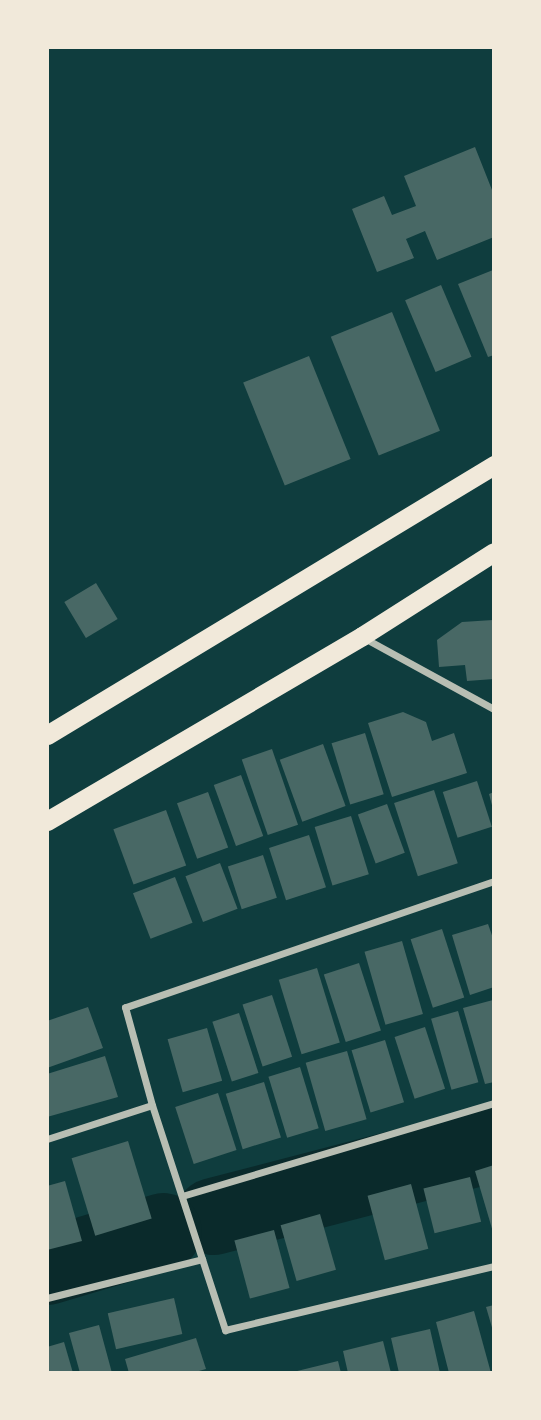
<!DOCTYPE html>
<html>
<head>
<meta charset="utf-8">
<style>
	body { margin:0 }
	#map { position:relative; width:541px; height:1420px; overflow:hidden; background:#0f3d3e; font-family:"Fira Sans",sans-serif }
	div>[style] { position:absolute }
	.river>* { height:77px; margin:-38.5px; padding:0 38.5px; transform-origin:38.5px; border-radius:38.5px; background:#0a2a2b }
	.building>* { inset:0; background:#486865; transform-origin:0 0 }
	.minor>* { height:7px; margin:-3.5px; padding:0 3.5px; transform-origin:3.5px; border-radius:3.5px; background:#b8beb3 }
	.trunk>* { height:19px; margin:-9.5px; padding:0 9.5px; transform-origin:9.5px; border-radius:9.5px; background:#f1e9da }
	span { translate:-50% -50%; white-space:nowrap; text-align:center; line-height:1.15; -webkit-text-stroke:5px #f1e9da; paint-order:stroke }
	.frame { position:absolute; inset:0; border:49px solid #f1e9da; pointer-events:none }
</style>
</head>
<body>
<div id="map">
	<div class="river">
		<i style="left:213px;top:1216px;width:290px;rotate:-14.6deg"></i>
		<i style="left:47px;top:1266px;width:121px;rotate:-16.8deg"></i>
	</div>
	<div class="building">
		<i style="clip-path:polygon(475px 147px,494px 195px,494px 237px,437px 260px,425px 231px,406px 239px,414px 258px,377px 272px,352px 209px,384px 196px,392px 215px,416px 206px,404px 176px)"></i>
		<i style="clip-path:polygon(493px 270px,494px 355px,488px 357px,458px 284px)"></i>
		<i style="left:441px;top:285px;width:78px;height:39px;rotate:67deg"></i>
		<i style="left:392px;top:312px;width:128px;height:66px;rotate:68deg"></i>
		<i style="left:309px;top:356px;width:111px;height:71px;rotate:68deg"></i>
		<i style="left:96px;top:583px;width:42px;height:37px;rotate:59deg"></i>
		<i style="clip-path:polygon(493px 620px,494px 679px,467px 681px,465px 665px,439px 667px,437px 640px,462px 622px)"></i>
		<i style="clip-path:polygon(403px 712px,426px 722px,432px 741px,454px 733px,467px 773px,392px 797px,368px 723px)"></i>
		<i style="left:365px;top:733px;width:64px;height:35px;rotate:73deg"></i>
		<i style="left:323px;top:744px;width:66px;height:46px;rotate:70deg"></i>
		<i style="left:272px;top:749px;width:80px;height:32px;rotate:71deg"></i>
		<i style="left:241px;top:775px;width:65px;height:29px;rotate:70deg"></i>
		<i style="left:477px;top:781px;width:48px;height:36px;rotate:72deg"></i>
		<i style="left:434px;top:790px;width:77px;height:42px;rotate:72deg"></i>
		<i style="left:208px;top:792px;width:59px;height:33px;rotate:70deg"></i>
		<i style="clip-path:polygon(494px 792px,494px 808px,493px 809px,489px 794px)"></i>
		<i style="left:387px;top:804px;width:52px;height:31px;rotate:70deg"></i>
		<i style="left:166px;top:810px;width:59px;height:56px;rotate:70deg"></i>
		<i style="left:351px;top:816px;width:61px;height:38px;rotate:73deg"></i>
		<i style="left:309px;top:835px;width:55px;height:42px;rotate:72deg"></i>
		<i style="left:263px;top:855px;width:45px;height:37px;rotate:72deg"></i>
		<i style="left:220px;top:863px;width:49px;height:37px;rotate:69deg"></i>
		<i style="left:175px;top:877px;width:49px;height:45px;rotate:69deg"></i>
		<i style="clip-path:polygon(488px 924px,494px 941px,494px 987px,470px 995px,452px 935px)"></i>
		<i style="left:442px;top:929px;width:72px;height:33px;rotate:72deg"></i>
		<i style="left:402px;top:941px;width:76px;height:39px;rotate:74deg"></i>
		<i style="left:359px;top:963px;width:71px;height:37px;rotate:72deg"></i>
		<i style="left:317px;top:968px;width:78px;height:40px;rotate:73deg"></i>
		<i style="left:272px;top:995px;width:65px;height:31px;rotate:72deg"></i>
		<i style="clip-path:polygon(493px 1000px,494px 1082px,485px 1084px,463px 1008px)"></i>
		<i style="clip-path:polygon(88px 1007px,103px 1048px,47px 1068px,47px 1021px)"></i>
		<i style="left:458px;top:1011px;width:74px;height:28px;rotate:74deg"></i>
		<i style="left:239px;top:1013px;width:63px;height:28px;rotate:72deg"></i>
		<i style="left:425px;top:1027px;width:65px;height:32px;rotate:72deg"></i>
		<i style="left:207px;top:1028px;width:55px;height:41px;rotate:74deg"></i>
		<i style="left:385px;top:1040px;width:65px;height:35px;rotate:73deg"></i>
		<i style="left:347px;top:1051px;width:71px;height:43px;rotate:74deg"></i>
		<i style="clip-path:polygon(105px 1056px,118px 1097px,47px 1117px,47px 1074px)"></i>
		<i style="left:300px;top:1067px;width:64px;height:33px;rotate:73deg"></i>
		<i style="left:264px;top:1082px;width:58px;height:40px;rotate:73deg"></i>
		<i style="left:218px;top:1093px;width:60px;height:45px;rotate:72deg"></i>
		<i style="left:128px;top:1141px;width:81px;height:59px;rotate:73deg"></i>
		<i style="clip-path:polygon(494px 1165px,494px 1232px,493px 1232px,475px 1171px)"></i>
		<i style="left:470px;top:1177px;width:46px;height:48px;rotate:76deg"></i>
		<i style="clip-path:polygon(65px 1181px,82px 1241px,47px 1250px,47px 1186px)"></i>
		<i style="left:411px;top:1184px;width:67px;height:45px;rotate:75deg"></i>
		<i style="left:320px;top:1214px;width:58px;height:41px;rotate:74deg"></i>
		<i style="left:274px;top:1230px;width:60px;height:41px;rotate:75deg"></i>
		<i style="left:174px;top:1298px;width:37px;height:68px;rotate:77deg"></i>
		<i style="clip-path:polygon(494px 1305px,494px 1331px,493px 1331px,486px 1307px)"></i>
		<i style="clip-path:polygon(474px 1311px,491px 1373px,449px 1373px,436px 1322px)"></i>
		<i style="clip-path:polygon(99px 1325px,112px 1373px,80px 1373px,69px 1333px)"></i>
		<i style="clip-path:polygon(430px 1329px,440px 1373px,399px 1373px,391px 1338px)"></i>
		<i style="clip-path:polygon(196px 1338px,206px 1369px,192px 1373px,129px 1373px,125px 1359px)"></i>
		<i style="clip-path:polygon(383px 1341px,391px 1373px,348px 1373px,343px 1351px)"></i>
		<i style="clip-path:polygon(64px 1342px,73px 1373px,47px 1373px,47px 1347px)"></i>
		<i style="clip-path:polygon(338px 1361px,341px 1373px,293px 1373px,293px 1372px)"></i>
	</div>
	<div class="minor">
		<i style="left:366px;top:639px;width:146px;rotate:28.7deg"></i>
		<i style="left:494px;top:881px;width:390px;rotate:161.1deg"></i>
		<i style="left:125px;top:1007px;width:102px;rotate:74.6deg"></i>
		<i style="left:152px;top:1105px;width:237px;rotate:72deg"></i>
		<i style="left:225px;top:1330px;width:277px;rotate:-13.4deg"></i>
		<i style="left:47px;top:1139px;width:110px;rotate:-17.9deg"></i>
		<i style="left:182px;top:1196px;width:326px;rotate:-16.6deg"></i>
		<i style="left:47px;top:1298px;width:160px;rotate:-14.1deg"></i>
	</div>
	<div class="trunk">
		<i style="left:47px;top:735px;width:522px;rotate:-31.13deg"></i>
		<i style="left:47px;top:821px;width:365px;rotate:-30.4deg"></i>
		<i style="left:362px;top:636px;width:156px;rotate:-32.5deg"></i>
	</div>
	<div class="frame"></div>
</div>
</body>
</html>
